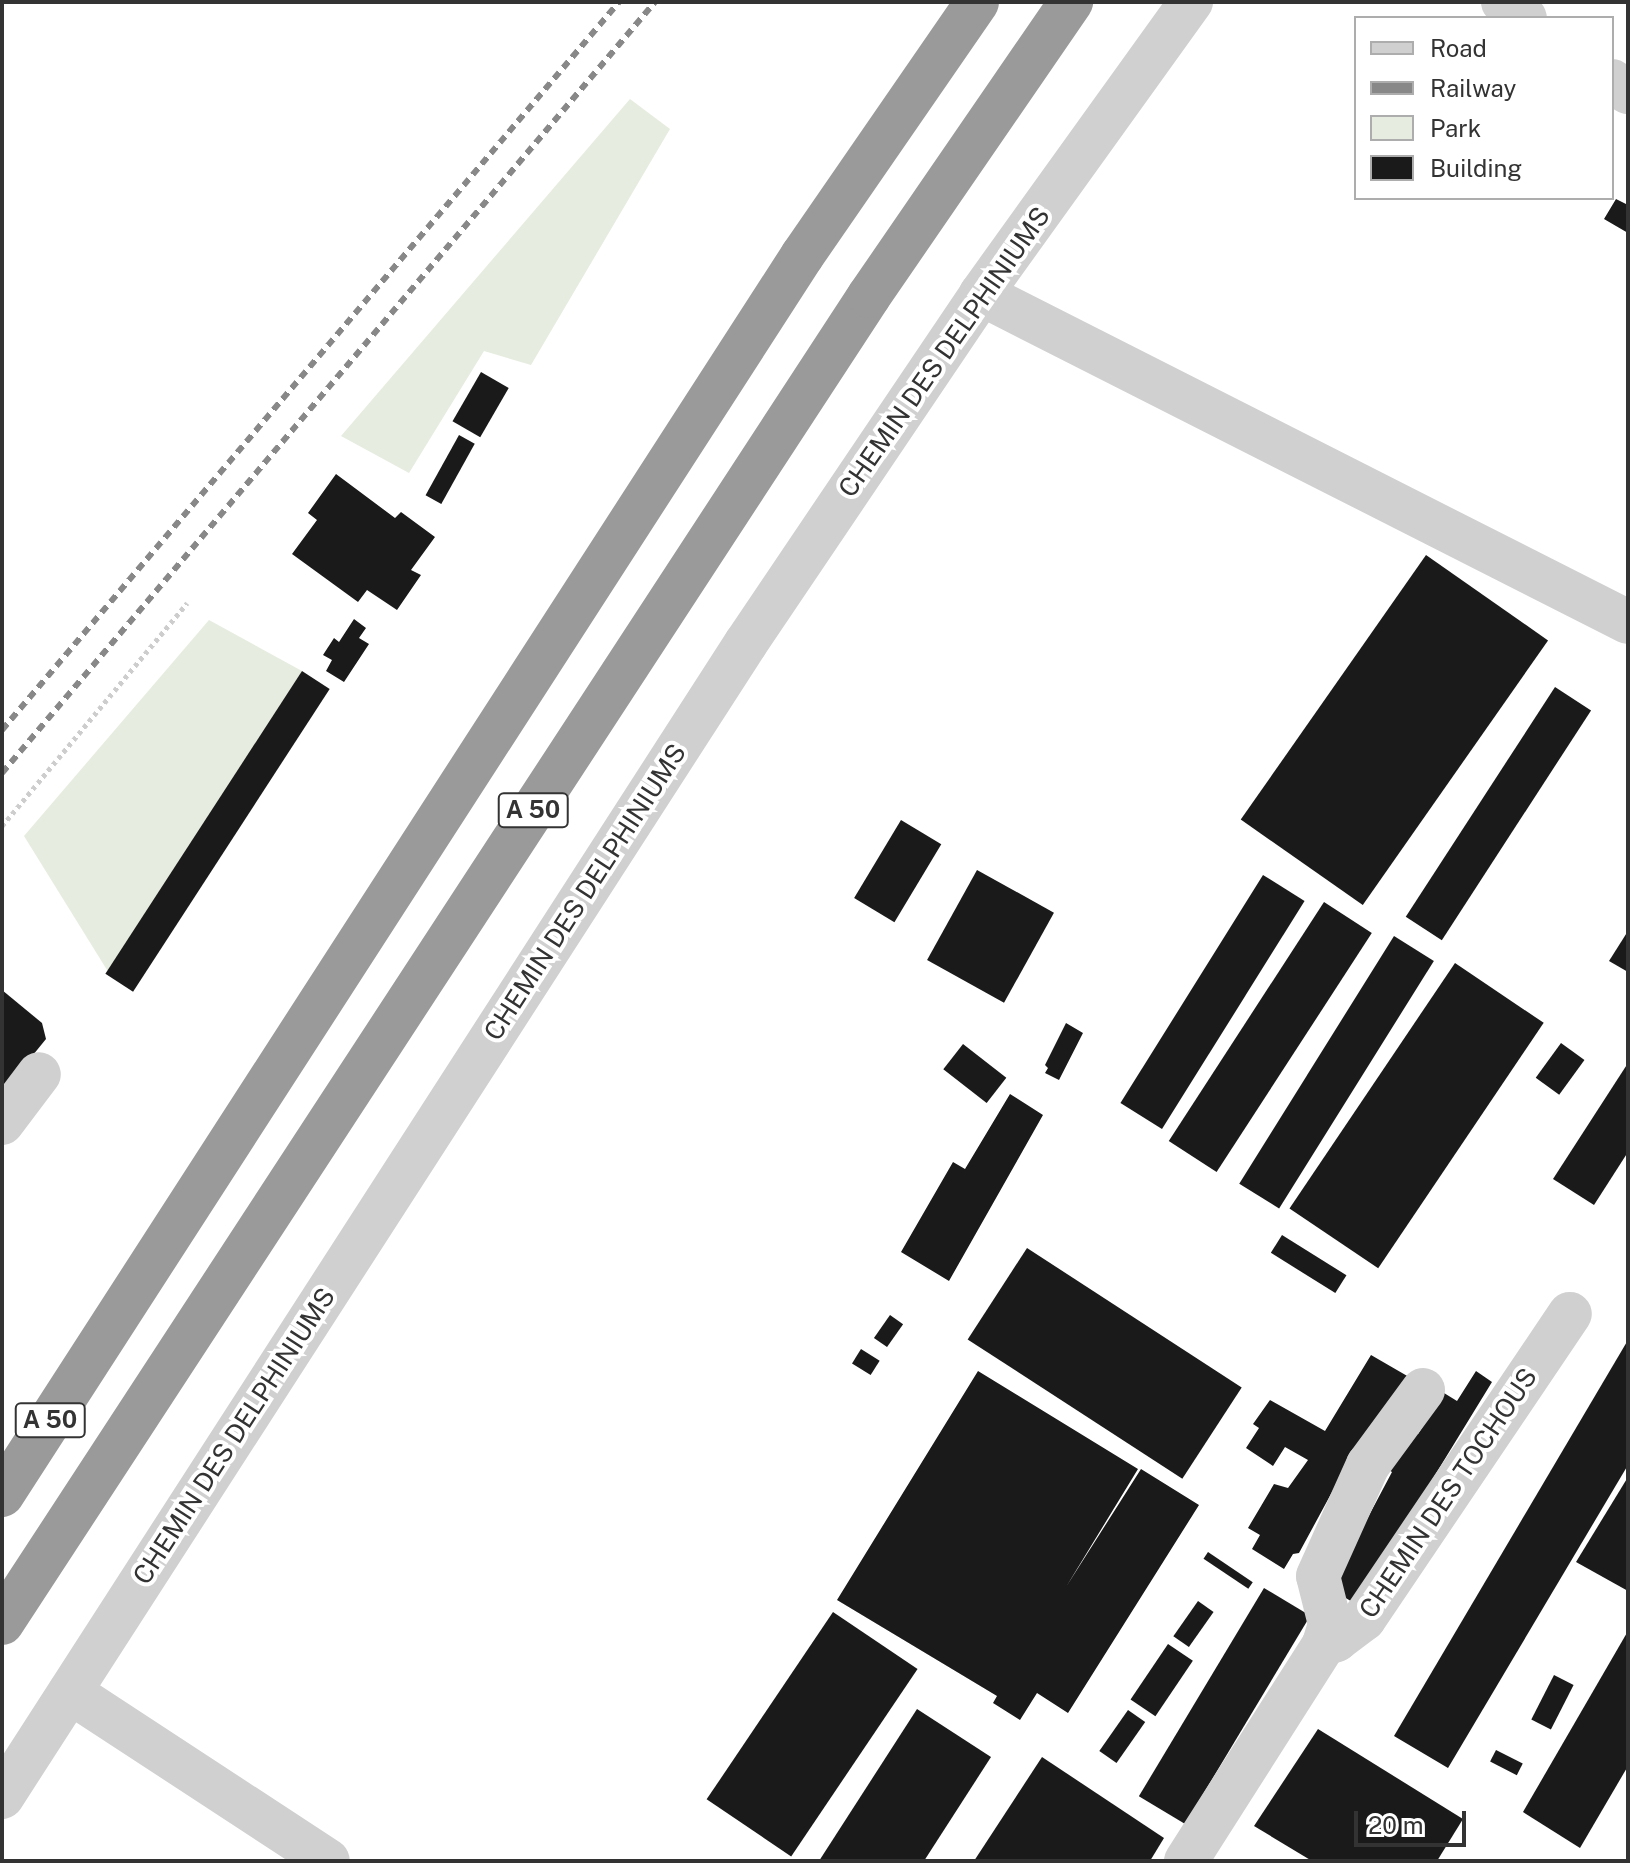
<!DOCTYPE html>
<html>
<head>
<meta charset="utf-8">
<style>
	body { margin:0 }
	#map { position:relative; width:1630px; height:1863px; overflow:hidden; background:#fff; font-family:"Public Sans",sans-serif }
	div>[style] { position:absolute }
	.green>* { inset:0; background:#e6ecdf }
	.building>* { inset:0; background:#1a1a1a; transform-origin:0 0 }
	.path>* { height:5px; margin-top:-2.5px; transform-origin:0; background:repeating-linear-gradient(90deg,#cdcdcd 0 4px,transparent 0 8px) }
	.minor>* { height:44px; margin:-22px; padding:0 22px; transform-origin:22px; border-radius:22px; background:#d0d0d0 }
	.highway>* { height:44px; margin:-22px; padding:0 22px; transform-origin:22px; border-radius:22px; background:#9a9a9a }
	.rail>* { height:6px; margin-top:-3px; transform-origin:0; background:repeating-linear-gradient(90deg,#888 0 8px,transparent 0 14px) }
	span { translate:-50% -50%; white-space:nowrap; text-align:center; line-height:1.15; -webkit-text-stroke:8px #fff; paint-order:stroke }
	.shield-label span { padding:2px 6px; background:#fff; border:2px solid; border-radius:6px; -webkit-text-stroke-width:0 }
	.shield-label { font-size:24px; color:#333; font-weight:700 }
	.street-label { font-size:26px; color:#333 }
	.frame { position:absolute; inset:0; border:4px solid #333; pointer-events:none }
	.legend { position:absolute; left:1354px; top:16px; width:260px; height:184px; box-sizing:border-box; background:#fff; border:2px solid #adadad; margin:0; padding:10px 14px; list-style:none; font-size:24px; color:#333 }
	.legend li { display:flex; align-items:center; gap:16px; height:40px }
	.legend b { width:40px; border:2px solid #adadad }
	.scale { position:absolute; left:1354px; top:1811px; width:112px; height:36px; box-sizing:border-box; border:4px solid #333; border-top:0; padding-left:10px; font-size:24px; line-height:28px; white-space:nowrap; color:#333; -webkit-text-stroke:6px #fff; paint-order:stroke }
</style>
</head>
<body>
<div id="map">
	<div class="green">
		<i style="clip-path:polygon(630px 99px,670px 129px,531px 365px,484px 351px,409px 473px,341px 436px)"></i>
		<i style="clip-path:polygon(209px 620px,302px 671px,112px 978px,24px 836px)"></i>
	</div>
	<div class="building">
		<i style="clip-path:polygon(1616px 199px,1626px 204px,1628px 199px,1628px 233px,1604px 219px)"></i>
		<i style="left:481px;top:372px;width:32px;height:57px;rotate:30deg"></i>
		<i style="left:459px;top:435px;width:18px;height:69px;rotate:29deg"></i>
		<i style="clip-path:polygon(336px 474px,395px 518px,401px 512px,435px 537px,411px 570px,421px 575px,397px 610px,367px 590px,358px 602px,292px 554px,317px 520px,308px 513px)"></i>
		<i style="left:1426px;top:555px;width:149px;height:323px;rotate:35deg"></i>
		<i style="clip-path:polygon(354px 619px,366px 628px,359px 638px,369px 644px,344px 682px,326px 671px,332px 660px,323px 655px,334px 638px,339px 642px)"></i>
		<i style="left:302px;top:671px;width:33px;height:361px;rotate:33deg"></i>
		<i style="left:1555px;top:687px;width:43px;height:274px;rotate:33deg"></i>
		<i style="left:901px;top:820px;width:47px;height:91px;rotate:31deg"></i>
		<i style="left:977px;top:870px;width:88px;height:103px;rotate:29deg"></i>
		<i style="left:1263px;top:875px;width:49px;height:269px;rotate:32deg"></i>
		<i style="left:1324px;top:902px;width:57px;height:285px;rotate:33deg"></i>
		<i style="clip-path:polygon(1628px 931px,1628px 972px,1609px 961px)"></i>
		<i style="left:1394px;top:936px;width:47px;height:292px;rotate:32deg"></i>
		<i style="left:1455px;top:963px;width:107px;height:296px;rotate:34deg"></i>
		<i style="clip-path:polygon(2px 990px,42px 1023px,46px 1039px,2px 1093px)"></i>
		<i style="clip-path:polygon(1066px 1023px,1083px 1033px,1059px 1080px,1045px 1073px,1048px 1068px,1045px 1065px)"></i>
		<i style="left:1561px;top:1043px;width:29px;height:43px;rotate:36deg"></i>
		<i style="left:963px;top:1044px;width:55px;height:32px;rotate:38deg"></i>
		<i style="clip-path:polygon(1628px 1063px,1628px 1152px,1594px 1205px,1553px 1179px)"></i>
		<i style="clip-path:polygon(1010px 1094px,1043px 1115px,949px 1281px,901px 1252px,953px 1162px,965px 1169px)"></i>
		<i style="left:1282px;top:1235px;width:76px;height:21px;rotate:32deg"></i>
		<i style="left:1027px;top:1248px;width:256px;height:109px;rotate:33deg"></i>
		<i style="left:890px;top:1315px;width:16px;height:28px;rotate:35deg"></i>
		<i style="clip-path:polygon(1628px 1340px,1628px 1465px,1448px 1768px,1394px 1736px)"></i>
		<i style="left:861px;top:1349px;width:22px;height:17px;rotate:32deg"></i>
		<i style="clip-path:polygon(1371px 1355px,1409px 1377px,1338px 1481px,1299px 1553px,1293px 1554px,1284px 1569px,1252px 1549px,1260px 1535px,1248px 1528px,1274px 1484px,1288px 1488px,1308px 1460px,1285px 1447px,1273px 1466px,1246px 1448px,1259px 1428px,1253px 1424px,1270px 1400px,1325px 1431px)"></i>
		<i style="clip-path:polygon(978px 1371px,1138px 1469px,1066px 1587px,1141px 1469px,1199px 1505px,1068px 1713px,1037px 1693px,1020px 1720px,993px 1703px,997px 1696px,837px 1600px)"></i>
		<i style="clip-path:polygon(1476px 1371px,1492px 1382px,1356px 1604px,1330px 1589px,1392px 1472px,1375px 1461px,1406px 1426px,1418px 1434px,1444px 1393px,1457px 1401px)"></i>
		<i style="clip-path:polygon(1628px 1477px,1628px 1591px,1576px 1562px)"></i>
		<i style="left:1208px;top:1552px;width:54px;height:8px;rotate:34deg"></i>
		<i style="left:1264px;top:1588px;width:54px;height:243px;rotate:31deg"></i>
		<i style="left:1198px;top:1601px;width:19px;height:43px;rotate:35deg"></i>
		<i style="left:833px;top:1612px;width:102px;height:226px;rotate:34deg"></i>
		<i style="clip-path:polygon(1628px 1631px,1628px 1766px,1580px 1848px,1523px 1812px)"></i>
		<i style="left:1168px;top:1644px;width:30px;height:67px;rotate:34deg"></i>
		<i style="left:1554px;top:1675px;width:22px;height:50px;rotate:27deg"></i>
		<i style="clip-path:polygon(917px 1709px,991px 1757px,924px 1861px,819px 1861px)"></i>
		<i style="left:1128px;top:1710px;width:21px;height:50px;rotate:35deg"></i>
		<i style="clip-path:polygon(1318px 1729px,1463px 1819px,1437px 1861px,1312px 1861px,1254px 1826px)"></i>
		<i style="left:1496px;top:1750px;width:30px;height:13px;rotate:27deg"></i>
		<i style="clip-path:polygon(1042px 1757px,1164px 1838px,1150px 1861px,974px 1861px)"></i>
	</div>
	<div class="path">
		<i style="left:2px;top:826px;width:290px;rotate:-50.3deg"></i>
	</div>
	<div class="minor">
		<i style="left:1503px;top:2px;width:27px;rotate:36deg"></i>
		<i style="left:1612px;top:81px;width:19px;rotate:35deg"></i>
		<i style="left:981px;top:294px;width:725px;rotate:26.88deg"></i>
		<i style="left:2px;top:1123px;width:61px;rotate:-52.9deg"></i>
		<i style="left:1324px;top:1644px;width:21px;rotate:-73deg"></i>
		<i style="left:1330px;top:1624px;width:49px;rotate:-104deg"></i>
		<i style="left:1318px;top:1576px;width:122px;rotate:-65.8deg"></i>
		<i style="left:1368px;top:1465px;width:93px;rotate:-53.7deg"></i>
		<i style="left:70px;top:1692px;width:308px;rotate:33.2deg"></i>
		<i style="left:2px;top:1797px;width:1373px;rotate:-57.19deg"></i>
		<i style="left:746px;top:643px;width:421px;rotate:-56deg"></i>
		<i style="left:981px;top:294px;width:360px;rotate:-54.3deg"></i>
		<i style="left:1186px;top:1861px;width:257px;rotate:-57.5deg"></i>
		<i style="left:1324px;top:1644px;width:13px;rotate:-18deg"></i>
		<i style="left:1336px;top:1640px;width:35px;rotate:-37deg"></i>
		<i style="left:1364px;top:1619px;width:368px;rotate:-56deg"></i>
	</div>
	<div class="highway">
		<i style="left:2px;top:1495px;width:1475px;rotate:-57.15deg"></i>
		<i style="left:802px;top:256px;width:308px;rotate:-55.4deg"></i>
		<i style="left:2px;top:1623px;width:1585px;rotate:-56.84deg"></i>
		<i style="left:869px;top:296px;width:357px;rotate:-55.5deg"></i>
	</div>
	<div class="rail">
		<i style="left:2px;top:730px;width:954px;rotate:-49.72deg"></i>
		<i style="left:2px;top:773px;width:1010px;rotate:-49.74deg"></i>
	</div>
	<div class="shield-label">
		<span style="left:533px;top:810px">A 50</span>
		<span style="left:50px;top:1420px">A 50</span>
	</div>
	<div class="street-label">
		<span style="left:944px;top:352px;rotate:-55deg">CHEMIN DES DELPHINIUMS</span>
		<span style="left:585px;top:892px;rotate:-57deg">CHEMIN DES DELPHINIUMS</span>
		<span style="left:234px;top:1436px;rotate:-57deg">CHEMIN DES DELPHINIUMS</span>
		<span style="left:1448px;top:1493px;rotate:-56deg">CHEMIN DES TOCHOUS</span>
	</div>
	<div class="frame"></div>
	<ul class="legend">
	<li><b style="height:10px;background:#d0d0d0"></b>Road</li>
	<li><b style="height:10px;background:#888"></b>Railway</li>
	<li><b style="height:22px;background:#e6ecdf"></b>Park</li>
	<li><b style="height:22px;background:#1a1a1a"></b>Building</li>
	</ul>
	<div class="scale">20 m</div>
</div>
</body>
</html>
